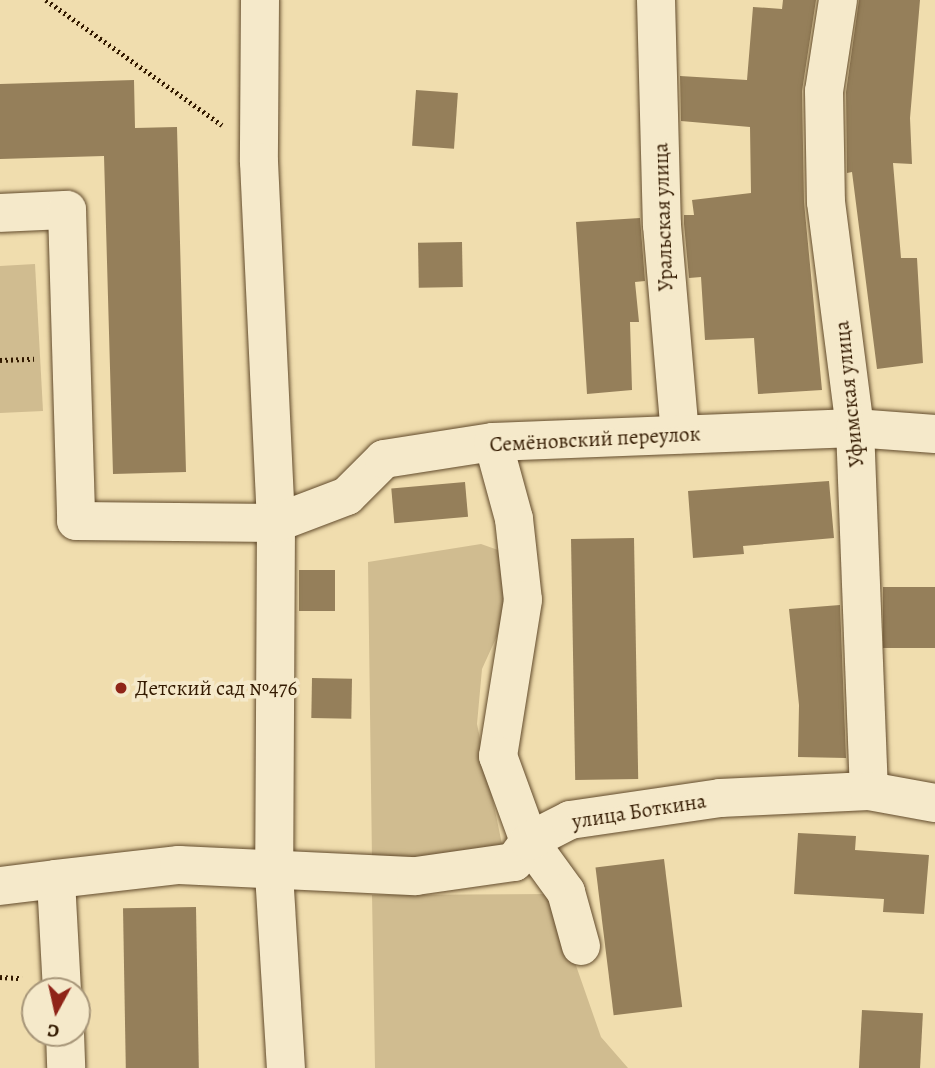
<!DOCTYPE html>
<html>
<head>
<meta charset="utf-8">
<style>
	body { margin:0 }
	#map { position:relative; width:935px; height:1068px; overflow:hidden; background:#f0ddae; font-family:Alegreya,serif }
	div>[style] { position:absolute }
	.green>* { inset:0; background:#d0bc90 }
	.building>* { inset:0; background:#957f5a; transform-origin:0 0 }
	.path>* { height:4.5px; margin-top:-2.25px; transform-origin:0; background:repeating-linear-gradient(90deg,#331a00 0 2px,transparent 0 5.5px) }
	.roads { filter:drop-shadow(0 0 2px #624b2c) drop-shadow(0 0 2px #624b2c) }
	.minor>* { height:38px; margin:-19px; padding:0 19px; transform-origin:19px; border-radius:19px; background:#f5e9ca }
	.dots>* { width:19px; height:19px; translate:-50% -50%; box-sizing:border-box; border:4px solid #f5e9ca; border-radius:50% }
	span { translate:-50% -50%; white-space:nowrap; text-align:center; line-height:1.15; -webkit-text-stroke:7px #f5e9ca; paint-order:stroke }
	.street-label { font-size:21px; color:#331a00 }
	.poi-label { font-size:21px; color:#331a00 }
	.left { translate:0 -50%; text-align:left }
	.north { position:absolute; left:21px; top:977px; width:70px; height:70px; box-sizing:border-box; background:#f5e9ca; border:2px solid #a79679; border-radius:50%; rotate:188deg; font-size:19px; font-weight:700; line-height:28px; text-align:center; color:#331a00 }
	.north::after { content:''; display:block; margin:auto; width:24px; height:32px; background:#8f2418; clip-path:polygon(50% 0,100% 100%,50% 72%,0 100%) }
</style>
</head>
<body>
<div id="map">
	<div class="green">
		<i style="clip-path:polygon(35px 264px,43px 411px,0 413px,0 266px)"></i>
		<i style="clip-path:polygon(481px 544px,498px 550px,506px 594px,502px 625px,482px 669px,477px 724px,503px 849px,372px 861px,368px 562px)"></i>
		<i style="clip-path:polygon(551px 894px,601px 1037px,628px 1068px,375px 1068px,372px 895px)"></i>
	</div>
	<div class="building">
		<i style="clip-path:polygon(783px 0,816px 0,802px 91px,804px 202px,822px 390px,758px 394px,754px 338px,705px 340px,701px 277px,689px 278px,684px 224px,684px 215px,694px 215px,692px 200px,751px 193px,750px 127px,681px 121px,680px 76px,747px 80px,753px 7px,782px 9px)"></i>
		<i style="clip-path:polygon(859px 0,920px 0,910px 118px,912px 164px,893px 163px,901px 258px,917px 258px,923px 363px,877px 369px,852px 172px,847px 173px,846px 92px)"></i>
		<i style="clip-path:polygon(134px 80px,135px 128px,177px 127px,186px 472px,113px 474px,104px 156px,0 159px,0 84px)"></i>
		<i style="left:416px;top:90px;width:42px;height:56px;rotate:4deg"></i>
		<i style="clip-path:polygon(640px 218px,645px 281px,635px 282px,639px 322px,630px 322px,632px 390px,587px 394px,576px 222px)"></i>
		<i style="left:462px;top:242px;width:45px;height:44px;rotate:89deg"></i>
		<i style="clip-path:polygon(829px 481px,834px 538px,743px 546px,744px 554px,693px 558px,688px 491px)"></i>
		<i style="left:465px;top:482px;width:35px;height:74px;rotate:85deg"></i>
		<i style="left:634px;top:538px;width:241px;height:63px;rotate:89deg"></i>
		<i style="left:299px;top:570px;width:36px;height:41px"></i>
		<i style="left:935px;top:587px;width:61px;height:52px;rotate:90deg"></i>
		<i style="clip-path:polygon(840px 605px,846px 758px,798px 757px,799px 705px,789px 609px)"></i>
		<i style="left:312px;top:678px;width:40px;height:40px;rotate:1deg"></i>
		<i style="clip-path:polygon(798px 833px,856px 836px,855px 850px,929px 855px,924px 914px,883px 912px,884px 899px,794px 894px)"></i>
		<i style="left:664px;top:859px;width:149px;height:69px;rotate:83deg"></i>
		<i style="left:196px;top:907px;width:161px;height:73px;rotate:89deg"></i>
		<i style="left:862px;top:1010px;width:61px;height:58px;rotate:3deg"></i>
	</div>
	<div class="path">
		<i style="left:46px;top:0;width:216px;rotate:35.4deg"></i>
		<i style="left:0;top:360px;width:34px;rotate:-2deg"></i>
		<i style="left:0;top:977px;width:22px;rotate:3deg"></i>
	</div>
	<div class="roads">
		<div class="minor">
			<i style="left:260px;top:0;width:162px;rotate:90.4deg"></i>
			<i style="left:259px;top:162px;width:361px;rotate:87.3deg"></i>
			<i style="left:276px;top:523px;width:350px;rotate:90.3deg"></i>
			<i style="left:274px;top:873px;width:195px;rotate:86.5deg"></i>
			<i style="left:656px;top:0;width:225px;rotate:88.5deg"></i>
			<i style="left:662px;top:225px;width:210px;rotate:85.1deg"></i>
			<i style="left:838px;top:0;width:92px;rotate:98.7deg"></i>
			<i style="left:824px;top:91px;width:111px;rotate:89deg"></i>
			<i style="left:826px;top:202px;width:228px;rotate:82.7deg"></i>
			<i style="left:855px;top:428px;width:363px;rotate:87.8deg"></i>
			<i style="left:0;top:213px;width:67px;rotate:-2.6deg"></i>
			<i style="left:67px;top:210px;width:311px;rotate:88.3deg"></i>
			<i style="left:76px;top:521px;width:200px;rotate:0.6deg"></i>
			<i style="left:276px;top:523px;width:76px;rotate:-20.8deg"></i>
			<i style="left:347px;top:496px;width:52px;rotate:-45deg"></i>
			<i style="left:384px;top:459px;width:110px;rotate:-8.9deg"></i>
			<i style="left:493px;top:442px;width:362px;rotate:-2.2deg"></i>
			<i style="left:855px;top:428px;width:80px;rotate:4.3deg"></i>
			<i style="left:493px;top:442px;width:80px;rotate:74.7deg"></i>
			<i style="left:514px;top:519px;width:81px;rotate:83.7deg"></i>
			<i style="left:523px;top:600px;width:158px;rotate:99.1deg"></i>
			<i style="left:498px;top:756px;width:90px;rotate:70deg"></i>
			<i style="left:529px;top:841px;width:63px;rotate:54deg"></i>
			<i style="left:566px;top:892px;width:56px;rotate:74.5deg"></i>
			<i style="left:0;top:886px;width:56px;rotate:-7.1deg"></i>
			<i style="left:62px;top:991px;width:112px;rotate:-93.1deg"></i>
			<i style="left:56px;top:879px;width:124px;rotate:-6.5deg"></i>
			<i style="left:179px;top:865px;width:237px;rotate:2.7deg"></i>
			<i style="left:416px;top:876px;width:99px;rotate:-8.1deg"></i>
			<i style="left:514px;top:862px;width:26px;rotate:-54deg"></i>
			<i style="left:529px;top:841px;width:46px;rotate:-27.1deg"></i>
			<i style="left:570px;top:820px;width:152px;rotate:-8.3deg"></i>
			<i style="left:720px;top:798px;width:149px;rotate:-2.7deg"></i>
			<i style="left:869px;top:791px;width:67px;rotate:10.3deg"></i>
			<i style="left:65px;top:1033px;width:35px;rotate:88deg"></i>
		</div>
	</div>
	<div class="dots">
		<i style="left:121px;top:688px;background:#8f2418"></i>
	</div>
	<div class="street-label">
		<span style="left:663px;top:217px;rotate:-92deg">Уральская улица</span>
		<span style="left:849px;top:394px;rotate:-96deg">Уфимская улица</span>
		<span style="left:595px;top:439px;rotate:-3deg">Семёновский переулок</span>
		<span style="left:639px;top:811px;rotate:-9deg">улица Боткина</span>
	</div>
	<div class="poi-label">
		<span class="left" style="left:135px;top:688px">Детский сад №476</span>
	</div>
	<div class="north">С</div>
</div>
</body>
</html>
